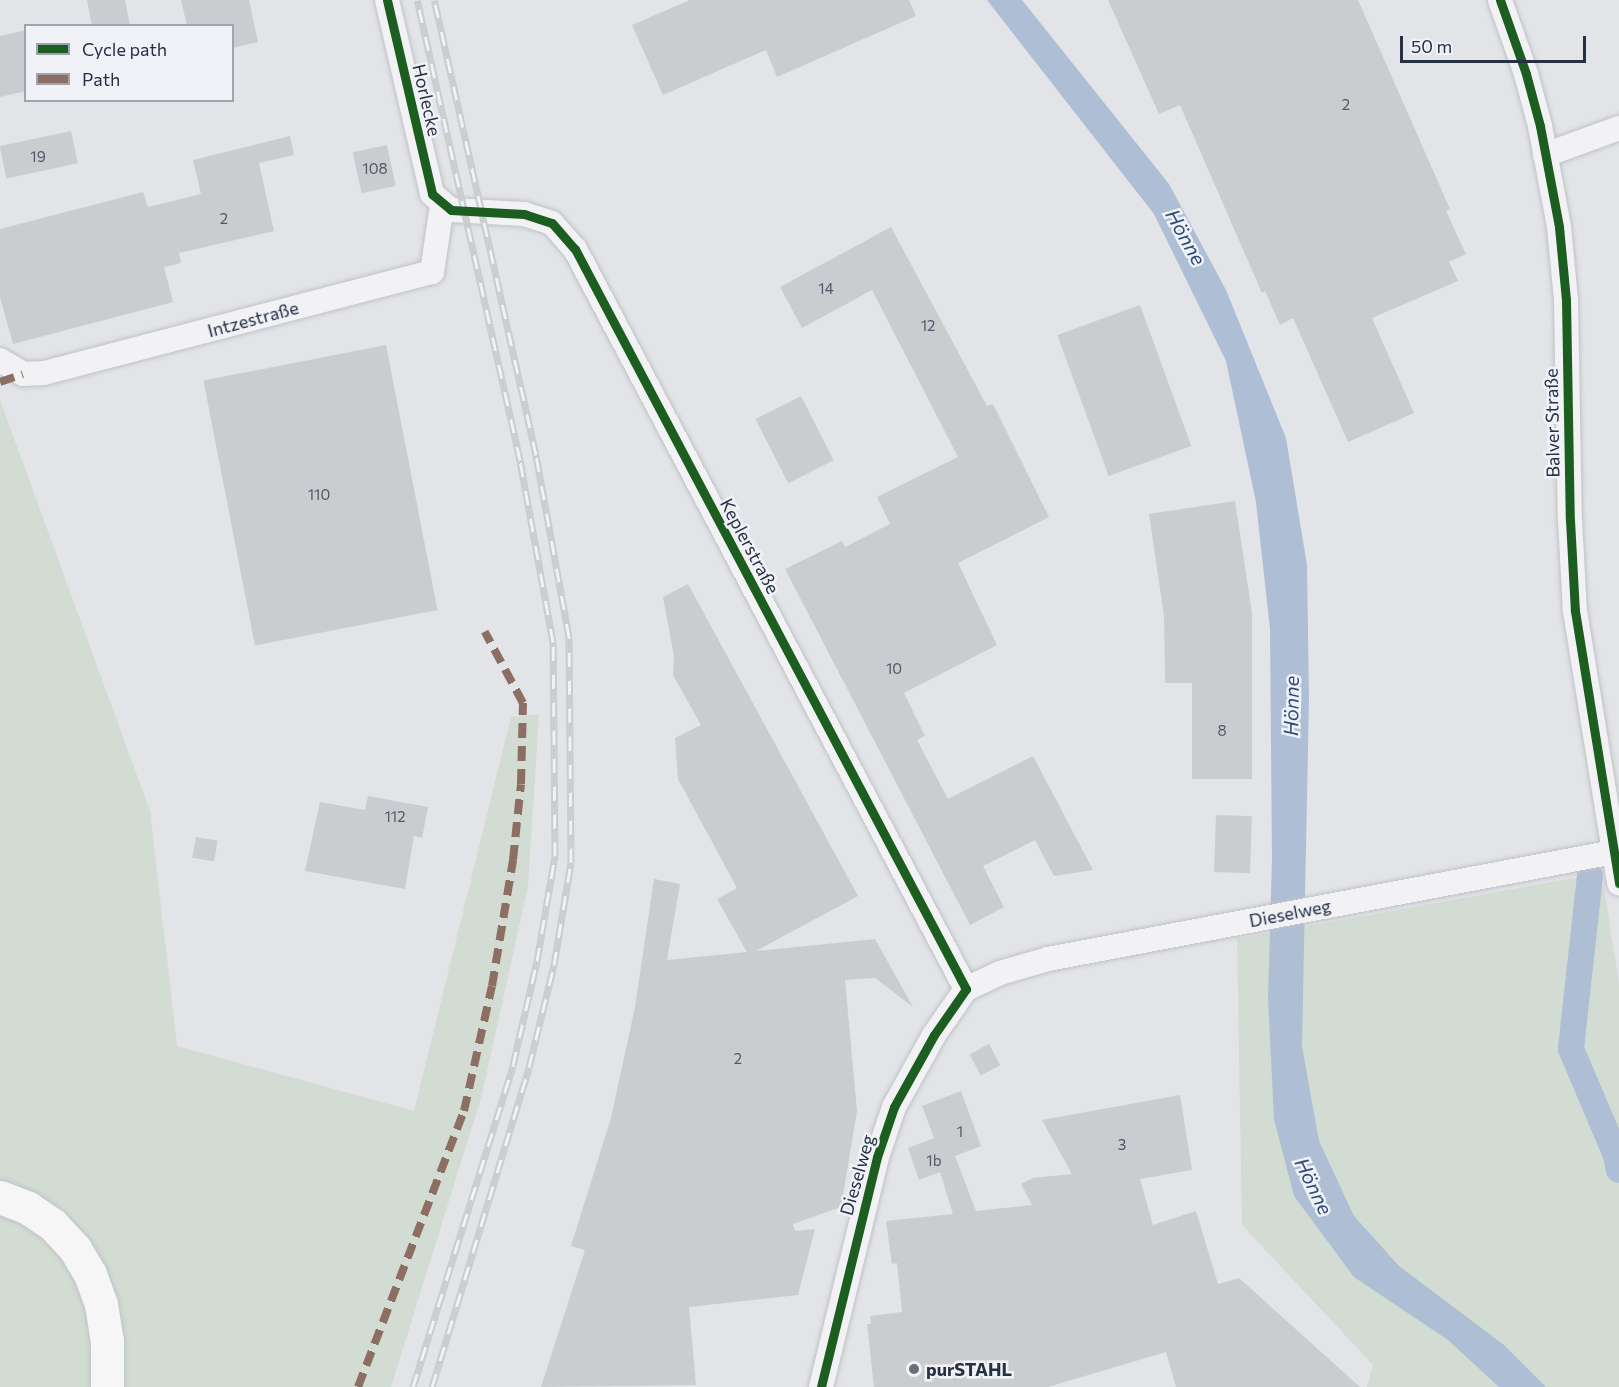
<!DOCTYPE html>
<html>
<head>
<meta charset="utf-8">
<style>
	body { margin:0 }
	#map { position:relative; width:1619px; height:1387px; overflow:hidden; background:#e2e4e8; font-family:Commissioner,sans-serif }
	div>[style] { position:absolute }
	.green>* { inset:0; background:#d2dcd2 }
	.water>* { inset:0; background:#aebed5 }
	.canal>* { height:26px; margin:-13px; padding:0 13px; transform-origin:13px; border-radius:13px; background:#aebed5 }
	.building>* { inset:0; background:#cbccd0; transform-origin:0 0 }
	.roads { filter:drop-shadow(0 0 2px #c0c2c6) drop-shadow(0 0 2px #c0c2c6) }
	.minor>* { height:24px; margin:-12px; padding:0 12px; transform-origin:12px; border-radius:12px; background:#f2f2f4 }
	.primary>* { height:33px; margin:-16.5px; padding:0 16.5px; transform-origin:16.5px; border-radius:16.5px; background:#f6f6f7 }
	.rail>* { height:7px; margin-top:-3.5px; transform-origin:0; background:repeating-linear-gradient(90deg,#f0f2f7 0 14px,#cbcccf 0 28px); box-sizing:border-box; border-block:2px solid #cbcccf }
	.quiet>* { height:8px; margin-top:-4px; transform-origin:0; background:repeating-linear-gradient(90deg,#8d6e63 0 15px,transparent 0 23px) }
	.cycleway>* { height:9px; margin:-4.5px; padding:0 4.5px; transform-origin:4.5px; border-radius:4.5px; background:#1b5e20 }
	.dots>* { width:16px; height:16px; translate:-50% -50%; box-sizing:border-box; border:3px solid #f0f2f7; border-radius:50% }
	span { translate:-50% -50%; white-space:nowrap; text-align:center; line-height:1.15; -webkit-text-stroke:5px #f0f2f7; paint-order:stroke }
	.number-label { font-size:15px; color:#515767 }
	.number-label span { -webkit-text-stroke-width:0 }
	.street-label { font-size:18px; color:#272f43 }
	.poi-label { font-size:18px; color:#272f43; font-weight:700 }
	.left { translate:0 -50%; text-align:left }
	.water-label { font-size:20px; color:#2e4b7a; font-style:italic }
	.legend { position:absolute; left:24px; top:24px; width:210px; height:78px; box-sizing:border-box; background:#f0f2f7; border:2px solid #a0a4af; margin:0; padding:8px 10px; list-style:none; font-size:18px; color:#272f43 }
	.legend li { display:flex; align-items:center; gap:12px; height:30px }
	.legend b { width:30px; border:2px solid #a0a4af }
	.scale { position:absolute; left:1400px; top:36px; width:186px; height:27px; box-sizing:border-box; border:3px solid #272f43; border-top:0; padding-left:8px; font-size:18px; line-height:21px; white-space:nowrap; color:#272f43; -webkit-text-stroke:4px #f0f2f7; paint-order:stroke }
</style>
</head>
<body>
<div id="map">
	<div class="green">
		<i style="clip-path:polygon(0 400px,150px 811px,177px 1046px,414px 1111px,511px 717px,539px 714px,528px 886px,481px 1098px,391px 1387px,0 1387px)"></i>
		<i style="clip-path:polygon(1574px 878px,1604px 887px,1619px 984px,1619px 1387px,1367px 1387px,1373px 1365px,1242px 1225px,1237px 939px)"></i>
	</div>
	<div class="water">
		<i style="clip-path:polygon(987px 0,1022px 0,1169px 184px,1226px 290px,1286px 438px,1307px 565px,1309px 699px,1302px 1046px,1319px 1141px,1354px 1216px,1399px 1266px,1504px 1345px,1546px 1387px,1499px 1387px,1448px 1340px,1354px 1277px,1294px 1196px,1274px 1119px,1268px 999px,1272px 859px,1270px 629px,1256px 502px,1226px 361px,1154px 214px)"></i>
	</div>
	<div class="canal">
		<i style="left:1590px;top:876px;width:174px;rotate:96.3deg"></i>
		<i style="left:1571px;top:1049px;width:115px;rotate:67deg"></i>
		<i style="left:1616px;top:1155px;width:15px;rotate:79deg"></i>
	</div>
	<div class="building">
		<i style="clip-path:polygon(87px 0,125px 0,130px 26px,92px 26px)"></i>
		<i style="clip-path:polygon(181px 0,249px 0,258px 42px,232px 48px,232px 26px,187px 26px)"></i>
		<i style="clip-path:polygon(690px 0,909px 0,916px 16px,777px 77px,766px 50px,663px 95px,632px 25px)"></i>
		<i style="clip-path:polygon(1108px 0,1358px 0,1450px 209px,1446px 211px,1466px 254px,1449px 262px,1458px 281px,1372px 318px,1414px 413px,1348px 442px,1293px 318px,1280px 325px,1265px 291px,1262px 293px,1180px 105px,1159px 114px)"></i>
		<i style="clip-path:polygon(26px 30px,26px 91px,0 97px,0 36px)"></i>
		<i style="left:71px;top:131px;width:33px;height:73px;rotate:78deg"></i>
		<i style="clip-path:polygon(290px 136px,294px 155px,259px 163px,274px 231px,179px 253px,181px 263px,164px 267px,173px 302px,13px 344px,0 297px,0 229px,143px 192px,148px 207px,201px 194px,193px 160px)"></i>
		<i style="left:387px;top:145px;width:42px;height:35px;rotate:78deg"></i>
		<i style="clip-path:polygon(891px 227px,987px 406px,993px 404px,1049px 517px,958px 563px,997px 645px,904px 693px,925px 736px,917px 740px,948px 799px,1033px 756px,1093px 870px,1054px 876px,1035px 840px,983px 866px,1004px 907px,970px 925px,785px 569px,842px 541px,845px 547px,890px 524px,877px 497px,958px 457px,872px 290px,802px 328px,780px 287px)"></i>
		<i style="left:1140px;top:305px;width:150px;height:88px;rotate:70deg"></i>
		<i style="left:386px;top:345px;width:270px;height:186px;rotate:79deg"></i>
		<i style="left:801px;top:396px;width:72px;height:51px;rotate:63deg"></i>
		<i style="clip-path:polygon(1235px 501px,1252px 613px,1252px 779px,1192px 779px,1192px 683px,1165px 683px,1164px 616px,1149px 514px)"></i>
		<i style="clip-path:polygon(688px 584px,858px 896px,756px 951px,875px 939px,913px 1007px,875px 978px,845px 980px,857px 1111px,841px 1207px,793px 1224px,795px 1231px,815px 1229px,798px 1295px,689px 1307px,696px 1385px,541px 1387px,585px 1250px,571px 1246px,611px 1118px,635px 1007px,654px 879px,680px 884px,667px 960px,747px 952px,717px 899px,737px 888px,678px 779px,675px 738px,701px 725px,673px 675px,674px 656px,663px 597px)"></i>
		<i style="clip-path:polygon(368px 796px,428px 807px,422px 838px,414px 836px,405px 889px,305px 871px,320px 802px,365px 810px)"></i>
		<i style="left:1216px;top:815px;width:36px;height:57px;rotate:2deg"></i>
		<i style="left:196px;top:837px;width:22px;height:21px;rotate:10deg"></i>
		<i style="left:989px;top:1044px;width:24px;height:22px;rotate:62deg"></i>
		<i style="clip-path:polygon(961px 1091px,981px 1146px,955px 1156px,976px 1211px,1032px 1205px,1021px 1184px,1033px 1178px,1072px 1174px,1042px 1120px,1180px 1095px,1192px 1170px,1140px 1179px,1153px 1225px,1196px 1211px,1218px 1284px,1239px 1278px,1360px 1387px,1176px 1387px,1166px 1352px,1048px 1387px,874px 1387px,867px 1324px,871px 1324px,870px 1316px,902px 1312px,897px 1263px,892px 1264px,886px 1221px,953px 1214px,940px 1172px,919px 1180px,908px 1148px,934px 1138px,922px 1106px)"></i>
	</div>
	<div class="roads">
		<div class="minor">
			<i style="left:387px;top:0;width:199px;rotate:76.9deg"></i>
			<i style="left:432px;top:194px;width:25px;rotate:40deg"></i>
			<i style="left:451px;top:210px;width:73px;rotate:3.1deg"></i>
			<i style="left:524px;top:214px;width:29px;rotate:18deg"></i>
			<i style="left:552px;top:223px;width:35px;rotate:49deg"></i>
			<i style="left:575px;top:249px;width:837px;rotate:62.15deg"></i>
			<i style="left:1500px;top:0;width:78px;rotate:70.6deg"></i>
			<i style="left:1526px;top:74px;width:54px;rotate:74.9deg"></i>
			<i style="left:1540px;top:126px;width:103px;rotate:79.3deg"></i>
			<i style="left:1559px;top:227px;width:73px;rotate:84.5deg"></i>
			<i style="left:1566px;top:300px;width:220px;rotate:89deg"></i>
			<i style="left:1570px;top:520px;width:91px;rotate:86.9deg"></i>
			<i style="left:1575px;top:611px;width:276px;rotate:80.8deg"></i>
			<i style="left:1545px;top:155px;width:79px;rotate:-20deg"></i>
			<i style="left:0;top:360px;width:27px;rotate:31deg"></i>
			<i style="left:23px;top:374px;width:21px;rotate:-3deg"></i>
			<i style="left:44px;top:373px;width:401px;rotate:-14.6deg"></i>
			<i style="left:432px;top:272px;width:68px;rotate:-81.5deg"></i>
			<i style="left:821px;top:1387px;width:237px;rotate:-76.3deg"></i>
			<i style="left:877px;top:1157px;width:53px;rotate:-71.2deg"></i>
			<i style="left:894px;top:1107px;width:82px;rotate:-60.9deg"></i>
			<i style="left:934px;top:1035px;width:56px;rotate:-55.2deg"></i>
			<i style="left:966px;top:989px;width:38px;rotate:-25deg"></i>
			<i style="left:1000px;top:973px;width:50px;rotate:-16.3deg"></i>
			<i style="left:1048px;top:959px;width:576px;rotate:-10.71deg"></i>
		</div>
		<div class="primary">
			<i style="left:0;top:1197px;width:30px;rotate:21deg"></i>
			<i style="left:28px;top:1208px;width:30px;rotate:34deg"></i>
			<i style="left:53px;top:1225px;width:33px;rotate:47deg"></i>
			<i style="left:75px;top:1249px;width:29px;rotate:59deg"></i>
			<i style="left:90px;top:1274px;width:32px;rotate:70deg"></i>
			<i style="left:101px;top:1304px;width:36px;rotate:81deg"></i>
			<i style="left:107px;top:1340px;width:47px;rotate:90deg"></i>
		</div>
	</div>
	<div class="rail">
		<i style="left:413px;top:1387px;width:337px;rotate:-72.7deg"></i>
		<i style="left:513px;top:1065px;width:107px;rotate:-77deg"></i>
		<i style="left:537px;top:961px;width:107px;rotate:-80.3deg"></i>
		<i style="left:555px;top:856px;width:214px;rotate:-90.5deg"></i>
		<i style="left:553px;top:642px;width:185px;rotate:-100.3deg"></i>
		<i style="left:520px;top:460px;width:471px;rotate:-102.6deg"></i>
		<i style="left:432px;top:1387px;width:334px;rotate:-73.1deg"></i>
		<i style="left:529px;top:1067px;width:105px;rotate:-76.2deg"></i>
		<i style="left:554px;top:965px;width:104px;rotate:-80.6deg"></i>
		<i style="left:571px;top:862px;width:225px;rotate:-90.5deg"></i>
		<i style="left:569px;top:637px;width:185px;rotate:-100.3deg"></i>
		<i style="left:536px;top:455px;width:466px;rotate:-102.6deg"></i>
	</div>
	<div class="quiet">
		<i style="left:0;top:382px;width:24px;rotate:-19deg"></i>
		<i style="left:358px;top:1387px;width:296px;rotate:-69deg"></i>
		<i style="left:464px;top:1111px;width:128px;rotate:-77.4deg"></i>
		<i style="left:492px;top:986px;width:128px;rotate:-80.5deg"></i>
		<i style="left:513px;top:860px;width:76px;rotate:-84deg"></i>
		<i style="left:521px;top:784px;width:81px;rotate:-88.6deg"></i>
		<i style="left:523px;top:703px;width:81px;rotate:-118.2deg"></i>
	</div>
	<div class="cycleway">
		<i style="left:387px;top:0;width:199px;rotate:76.9deg"></i>
		<i style="left:432px;top:194px;width:25px;rotate:40deg"></i>
		<i style="left:451px;top:210px;width:73px;rotate:3.1deg"></i>
		<i style="left:524px;top:214px;width:29px;rotate:18deg"></i>
		<i style="left:552px;top:223px;width:35px;rotate:49deg"></i>
		<i style="left:575px;top:249px;width:837px;rotate:62.15deg"></i>
		<i style="left:966px;top:989px;width:56px;rotate:124.8deg"></i>
		<i style="left:934px;top:1035px;width:82px;rotate:119.1deg"></i>
		<i style="left:894px;top:1107px;width:53px;rotate:108.8deg"></i>
		<i style="left:877px;top:1157px;width:237px;rotate:103.7deg"></i>
		<i style="left:1500px;top:0;width:78px;rotate:70.6deg"></i>
		<i style="left:1526px;top:74px;width:54px;rotate:74.9deg"></i>
		<i style="left:1540px;top:126px;width:103px;rotate:79.3deg"></i>
		<i style="left:1559px;top:227px;width:73px;rotate:84.5deg"></i>
		<i style="left:1566px;top:300px;width:220px;rotate:89deg"></i>
		<i style="left:1570px;top:520px;width:91px;rotate:86.9deg"></i>
		<i style="left:1575px;top:611px;width:276px;rotate:80.8deg"></i>
	</div>
	<div class="dots">
		<i style="left:914px;top:1369px;background:#686e7d"></i>
	</div>
	<div class="number-label">
		<span style="left:1346px;top:105px">2</span>
		<span style="left:38px;top:157px">19</span>
		<span style="left:375px;top:169px">108</span>
		<span style="left:224px;top:219px">2</span>
		<span style="left:826px;top:289px">14</span>
		<span style="left:928px;top:326px">12</span>
		<span style="left:319px;top:495px">110</span>
		<span style="left:894px;top:669px">10</span>
		<span style="left:1222px;top:731px">8</span>
		<span style="left:395px;top:817px">112</span>
		<span style="left:738px;top:1059px">2</span>
		<span style="left:960px;top:1132px">1</span>
		<span style="left:1122px;top:1145px">3</span>
		<span style="left:934px;top:1161px">1b</span>
	</div>
	<div class="street-label">
		<span style="left:427px;top:100px;rotate:77deg">Horlecke</span>
		<span style="left:253px;top:319px;rotate:-15deg">Intzestraße</span>
		<span style="left:1552px;top:423px;rotate:-91deg">Balver Straße</span>
		<span style="left:750px;top:546px;rotate:62deg">Keplerstraße</span>
		<span style="left:1290px;top:913px;rotate:-11deg">Dieselweg</span>
		<span style="left:857px;top:1175px;rotate:-74deg">Dieselweg</span>
	</div>
	<div class="poi-label">
		<span class="left" style="left:926px;top:1369px">purSTAHL</span>
	</div>
	<div class="water-label">
		<span style="left:1186px;top:237px;rotate:61deg">Hönne</span>
		<span style="left:1291px;top:706px;rotate:-89deg">Hönne</span>
		<span style="left:1314px;top:1186px;rotate:64deg">Hönne</span>
	</div>
	<ul class="legend">
	<li><b style="height:8px;background:#1b5e20"></b>Cycle path</li>
	<li><b style="height:8px;background:#8d6e63"></b>Path</li>
	</ul>
	<div class="scale">50 m</div>
</div>
</body>
</html>
